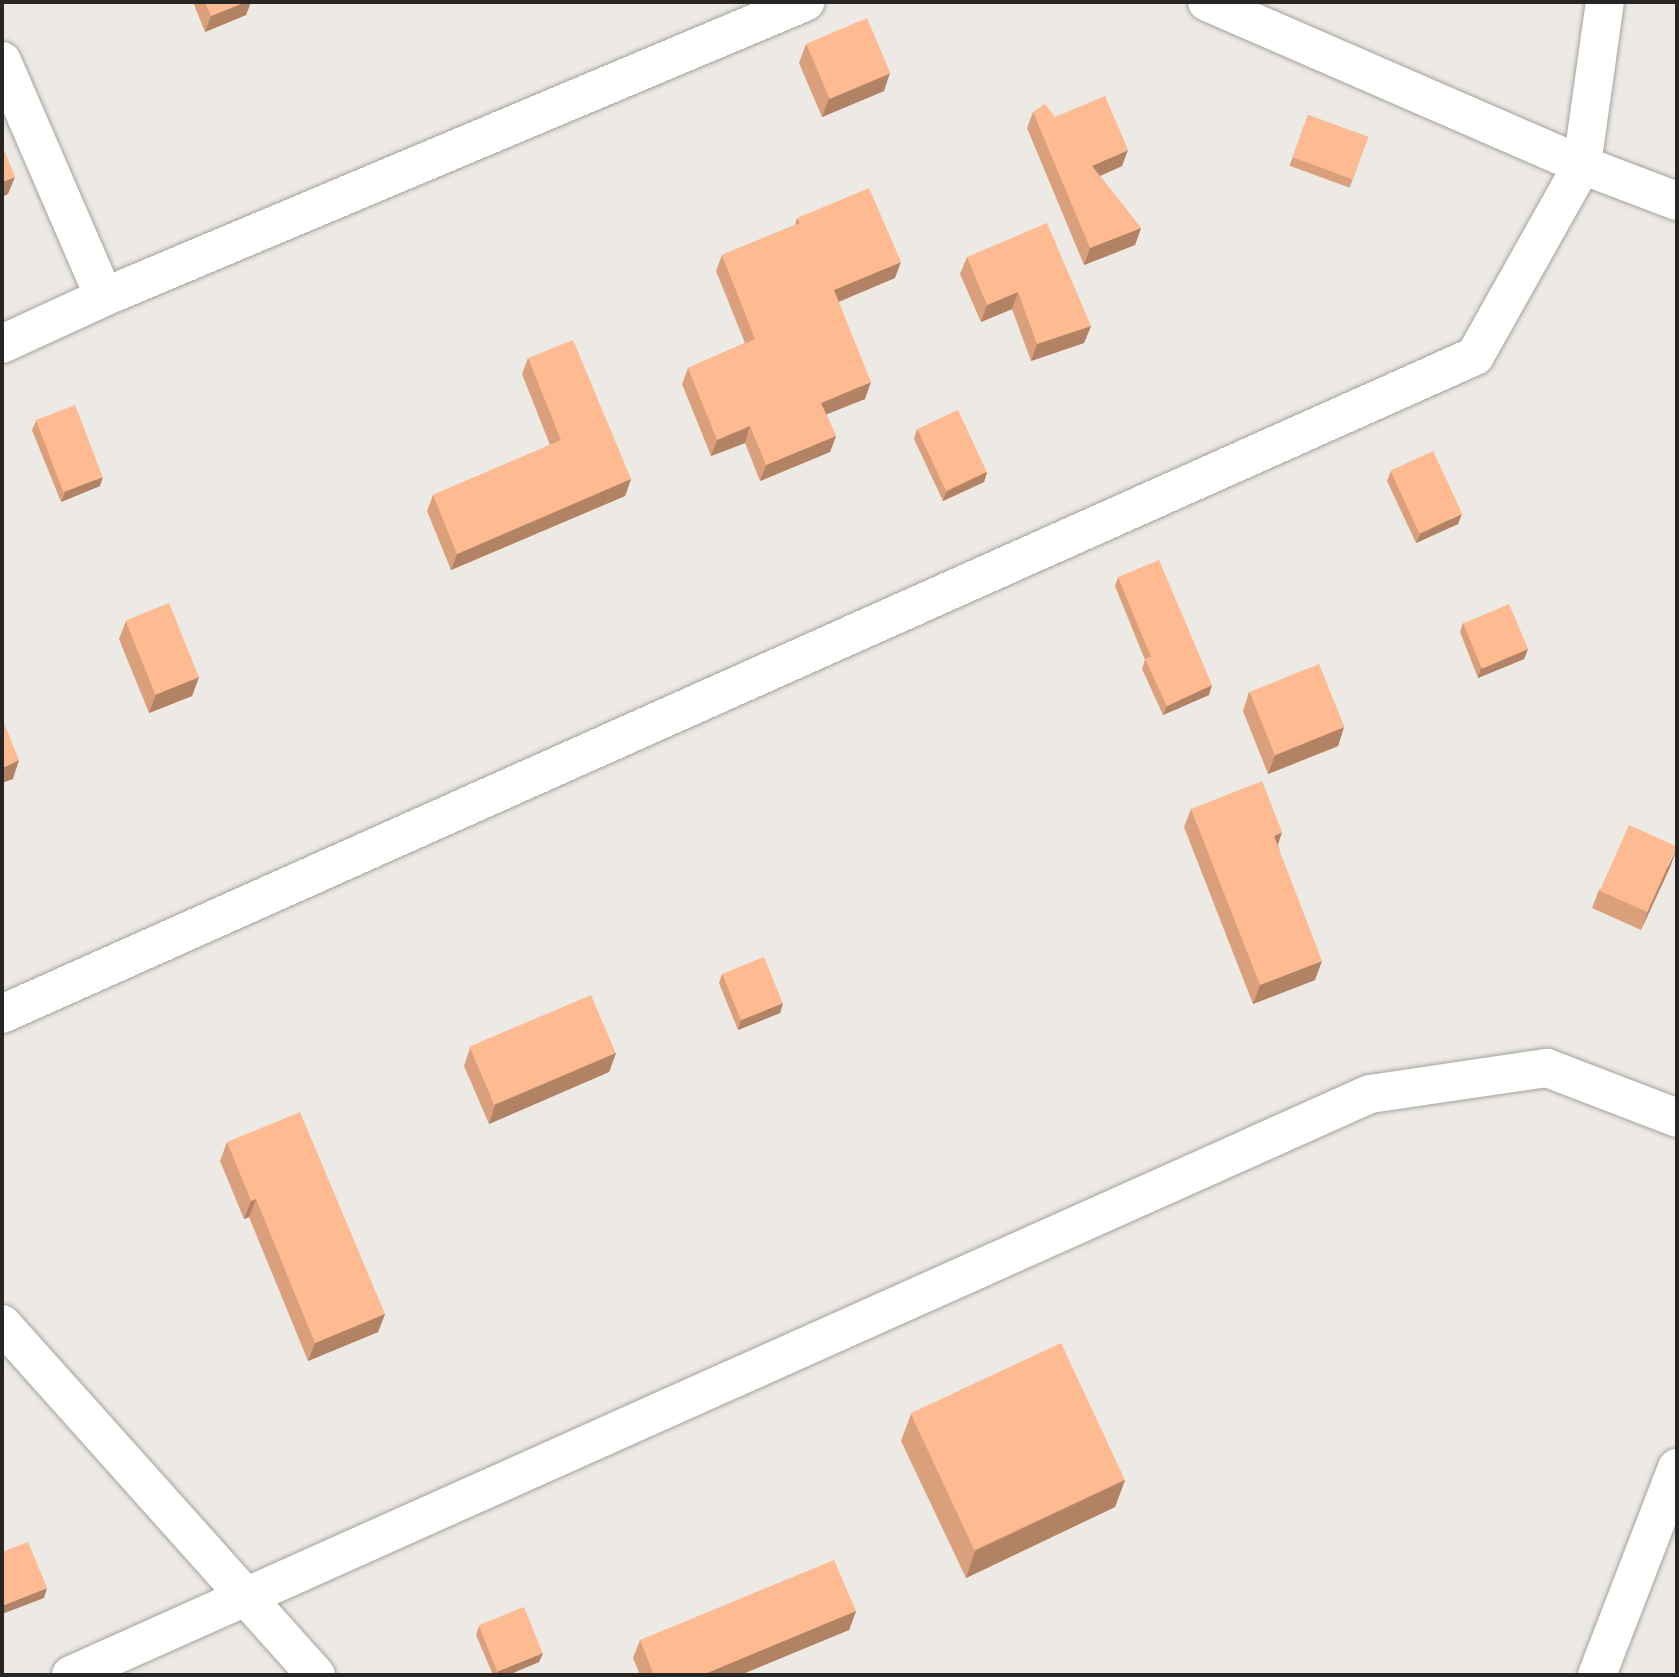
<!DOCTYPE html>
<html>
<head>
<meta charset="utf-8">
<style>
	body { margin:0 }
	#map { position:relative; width:1679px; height:1677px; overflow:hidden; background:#edeae5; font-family:Georgia,serif }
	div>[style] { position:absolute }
	.roads { filter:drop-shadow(0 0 2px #a5a29d) drop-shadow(0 0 2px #a5a29d) }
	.minor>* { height:38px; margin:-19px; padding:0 19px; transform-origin:19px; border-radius:19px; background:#fff }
	.wall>* { inset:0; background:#daa07c; transform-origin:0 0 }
	.shaded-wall>* { inset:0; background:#b28265 }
	.building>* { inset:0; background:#feba90; transform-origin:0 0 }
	span { translate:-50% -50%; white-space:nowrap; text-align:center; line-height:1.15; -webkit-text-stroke:6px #fff; paint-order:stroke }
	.frame { position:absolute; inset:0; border:4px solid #272624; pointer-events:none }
</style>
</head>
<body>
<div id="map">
	<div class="roads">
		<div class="minor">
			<i style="left:1207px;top:2px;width:409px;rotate:23.5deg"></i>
			<i style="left:1582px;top:165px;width:102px;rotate:20.8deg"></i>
			<i style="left:2px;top:61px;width:257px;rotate:66.6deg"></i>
			<i style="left:2px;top:344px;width:112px;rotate:-24.7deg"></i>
			<i style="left:104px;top:297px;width:761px;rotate:-22.82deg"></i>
			<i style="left:2px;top:1014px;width:1613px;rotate:-24.07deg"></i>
			<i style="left:1475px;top:356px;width:219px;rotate:-60.7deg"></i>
			<i style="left:1582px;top:165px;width:165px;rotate:-82deg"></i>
			<i style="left:2px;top:1324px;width:471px;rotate:48.2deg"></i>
			<i style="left:71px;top:1675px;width:1423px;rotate:-24.1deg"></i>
			<i style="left:1370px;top:1094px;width:179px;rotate:-8.4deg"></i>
			<i style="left:1547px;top:1068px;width:139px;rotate:21deg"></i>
			<i style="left:1597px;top:1675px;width:222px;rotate:-68.9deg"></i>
		</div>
	</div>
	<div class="wall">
		<i style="clip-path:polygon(193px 2px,251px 2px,246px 15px,205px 32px)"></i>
		<i style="clip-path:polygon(806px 44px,884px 91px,822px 117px,799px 63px)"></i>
		<i style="clip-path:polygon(1033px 112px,1055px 117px,1122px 166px,1100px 176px,1141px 228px,1135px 245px,1084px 265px,1027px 128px)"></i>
		<i style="left:1308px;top:115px;width:64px;height:54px;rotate:20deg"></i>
		<i style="clip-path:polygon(797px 218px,895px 278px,839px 302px,865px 399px,826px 414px,836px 436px,830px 452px,760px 481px,745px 443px,711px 456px,682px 384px,688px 368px,745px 343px,716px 271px,722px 255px,795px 225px)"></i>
		<i style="clip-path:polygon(967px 257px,1091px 326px,1084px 343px,1031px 361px,1012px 309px,981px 322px,960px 274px)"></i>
		<i style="clip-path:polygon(528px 358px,631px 479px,625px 496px,451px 570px,427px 511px,433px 495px,550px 445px,522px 374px)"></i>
		<i style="clip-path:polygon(36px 421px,100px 486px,61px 502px,32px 430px)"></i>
		<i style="clip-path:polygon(917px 429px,987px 472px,984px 482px,943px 501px,914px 439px)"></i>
		<i style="clip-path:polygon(1391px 471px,1458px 524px,1416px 543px,1387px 481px)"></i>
		<i style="clip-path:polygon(1118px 577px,1209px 695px,1163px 715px,1142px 669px,1145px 660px,1115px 586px)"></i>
		<i style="clip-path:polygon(126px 621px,199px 677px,192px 696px,149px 713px,119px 639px)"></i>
		<i style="clip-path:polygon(1463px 623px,1528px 649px,1524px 659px,1478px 678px,1460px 632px)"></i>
		<i style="clip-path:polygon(1249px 692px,1344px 727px,1338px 746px,1268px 774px,1243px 711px)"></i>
		<i style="clip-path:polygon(1191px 809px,1278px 845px,1315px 980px,1253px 1004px,1184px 827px)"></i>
		<i style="clip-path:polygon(1671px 865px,1641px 930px,1592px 908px,1599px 890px)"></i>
		<i style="clip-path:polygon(722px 974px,783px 1003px,780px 1013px,738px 1030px,719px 983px)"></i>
		<i style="clip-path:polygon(470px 1048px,616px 1053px,609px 1072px,489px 1124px,464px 1066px)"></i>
		<i style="clip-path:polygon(227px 1142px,385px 1314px,378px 1332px,308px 1361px,249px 1217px,244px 1219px,220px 1161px)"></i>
		<i style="clip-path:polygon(911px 1414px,1125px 1480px,1115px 1507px,966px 1578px,901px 1441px)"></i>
		<i style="clip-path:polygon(856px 1611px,849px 1630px,740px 1675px,640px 1675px,633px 1658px,640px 1640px)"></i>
		<i style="clip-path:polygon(479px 1626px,543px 1653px,539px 1662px,508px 1675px,493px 1675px,476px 1635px)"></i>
	</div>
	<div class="shaded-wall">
		<i style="clip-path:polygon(246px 2px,251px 2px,246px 15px,205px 32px,211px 16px)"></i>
		<i style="clip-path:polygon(890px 73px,884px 91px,822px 117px,829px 98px)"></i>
		<i style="clip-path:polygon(1128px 150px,1122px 166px,1086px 182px,1092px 166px)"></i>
		<i style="clip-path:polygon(15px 177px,8px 194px,2px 197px,2px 182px)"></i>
		<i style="clip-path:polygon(1141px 228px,1135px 245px,1084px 265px,1090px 248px)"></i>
		<i style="clip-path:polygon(901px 262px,895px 278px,828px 306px,834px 290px)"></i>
		<i style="clip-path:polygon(1018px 292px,1012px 309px,981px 322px,987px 305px)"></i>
		<i style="clip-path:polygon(1091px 326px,1084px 343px,1031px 361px,1037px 344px)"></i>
		<i style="clip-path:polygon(871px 382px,865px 399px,815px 419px,821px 403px)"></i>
		<i style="clip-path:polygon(750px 426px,745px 443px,711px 456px,717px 440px)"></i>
		<i style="clip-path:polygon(836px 436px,830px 452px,760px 481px,766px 465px)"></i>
		<i style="clip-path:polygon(987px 472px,984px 482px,943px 501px,946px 492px)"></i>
		<i style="clip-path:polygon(103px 477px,100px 486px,61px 502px,65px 492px)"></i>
		<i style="clip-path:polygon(631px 479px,625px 496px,451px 570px,457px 554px)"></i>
		<i style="clip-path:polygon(1462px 514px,1458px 524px,1416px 543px,1420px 534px)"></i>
		<i style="clip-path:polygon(1528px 649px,1524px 659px,1478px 678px,1481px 668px)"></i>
		<i style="clip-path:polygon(199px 677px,192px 696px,149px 713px,156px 694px)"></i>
		<i style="clip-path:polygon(1212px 685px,1209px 695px,1163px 715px,1167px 706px)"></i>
		<i style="clip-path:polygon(1344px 727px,1338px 746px,1268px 774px,1275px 755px)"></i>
		<i style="clip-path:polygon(19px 760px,13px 779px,2px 783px,2px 768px)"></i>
		<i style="clip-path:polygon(1282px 832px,1276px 851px,1274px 836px)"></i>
		<i style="clip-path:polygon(1677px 847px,1671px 865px,1641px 930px,1648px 911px)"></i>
		<i style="clip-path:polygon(1322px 961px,1315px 980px,1253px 1004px,1260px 985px)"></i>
		<i style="clip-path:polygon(783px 1003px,780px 1013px,738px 1030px,741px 1020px)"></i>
		<i style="clip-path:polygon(616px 1053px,609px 1072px,489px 1124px,495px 1105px)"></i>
		<i style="clip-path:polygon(256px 1199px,249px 1217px,244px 1219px,251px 1201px)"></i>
		<i style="clip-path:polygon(385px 1314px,378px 1332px,308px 1361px,315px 1343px)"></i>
		<i style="clip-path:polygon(1125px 1480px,1115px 1507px,966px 1578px,975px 1551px)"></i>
		<i style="clip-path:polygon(47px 1588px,44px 1598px,2px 1614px,4px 1605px)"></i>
		<i style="clip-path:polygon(856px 1611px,849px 1630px,740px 1675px,702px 1675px)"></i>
		<i style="clip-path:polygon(543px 1653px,539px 1662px,508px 1675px,497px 1675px,498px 1671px)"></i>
	</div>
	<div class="building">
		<i style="clip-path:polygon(205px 2px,246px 2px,211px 16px)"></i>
		<i style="left:867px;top:18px;width:60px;height:66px;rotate:67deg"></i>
		<i style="clip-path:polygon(1105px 96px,1128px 150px,1092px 166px,1141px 228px,1090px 248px,1033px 112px,1045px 104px,1055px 117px)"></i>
		<i style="left:1308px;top:115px;width:64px;height:45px;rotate:20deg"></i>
		<i style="clip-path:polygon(2px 145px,15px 177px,2px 182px)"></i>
		<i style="clip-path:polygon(869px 188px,901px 262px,834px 290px,871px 382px,821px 403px,836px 436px,766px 465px,750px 426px,717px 440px,688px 368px,755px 339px,722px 255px,800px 223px,797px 218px)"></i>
		<i style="clip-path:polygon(1047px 223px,1091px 326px,1037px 344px,1018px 292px,987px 305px,967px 257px)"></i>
		<i style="clip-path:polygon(573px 340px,631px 479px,457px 554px,433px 495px,561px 440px,528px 358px)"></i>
		<i style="left:75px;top:405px;width:77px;height:42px;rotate:69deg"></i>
		<i style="left:958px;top:410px;width:68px;height:45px;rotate:65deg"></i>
		<i style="left:1433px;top:451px;width:69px;height:47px;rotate:65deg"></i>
		<i style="clip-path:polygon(1159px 560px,1212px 685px,1167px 706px,1145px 659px,1151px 657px,1118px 577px)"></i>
		<i style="left:169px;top:603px;width:80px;height:47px;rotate:68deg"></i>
		<i style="left:1509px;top:604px;width:49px;height:50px;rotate:67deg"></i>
		<i style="left:1319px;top:664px;width:68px;height:75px;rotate:68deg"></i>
		<i style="clip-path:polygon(2px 718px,19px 760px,2px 768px)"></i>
		<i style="clip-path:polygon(1262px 781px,1282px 832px,1274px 836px,1322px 961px,1260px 985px,1191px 809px)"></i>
		<i style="left:1629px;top:825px;width:52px;height:72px;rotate:24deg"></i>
		<i style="left:764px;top:957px;width:50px;height:45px;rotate:68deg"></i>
		<i style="left:591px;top:995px;width:63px;height:132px;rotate:67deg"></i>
		<i style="clip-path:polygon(300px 1112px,385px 1314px,315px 1343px,256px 1199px,251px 1201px,227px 1142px)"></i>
		<i style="left:1061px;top:1343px;width:151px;height:166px;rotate:65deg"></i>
		<i style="clip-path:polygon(28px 1542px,47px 1588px,4px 1605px,2px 1600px,2px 1552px)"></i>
		<i style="clip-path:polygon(834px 1560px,856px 1611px,702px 1675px,654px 1675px,640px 1640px)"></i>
		<i style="left:524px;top:1607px;width:50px;height:49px;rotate:68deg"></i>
	</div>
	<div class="frame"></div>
</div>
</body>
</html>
